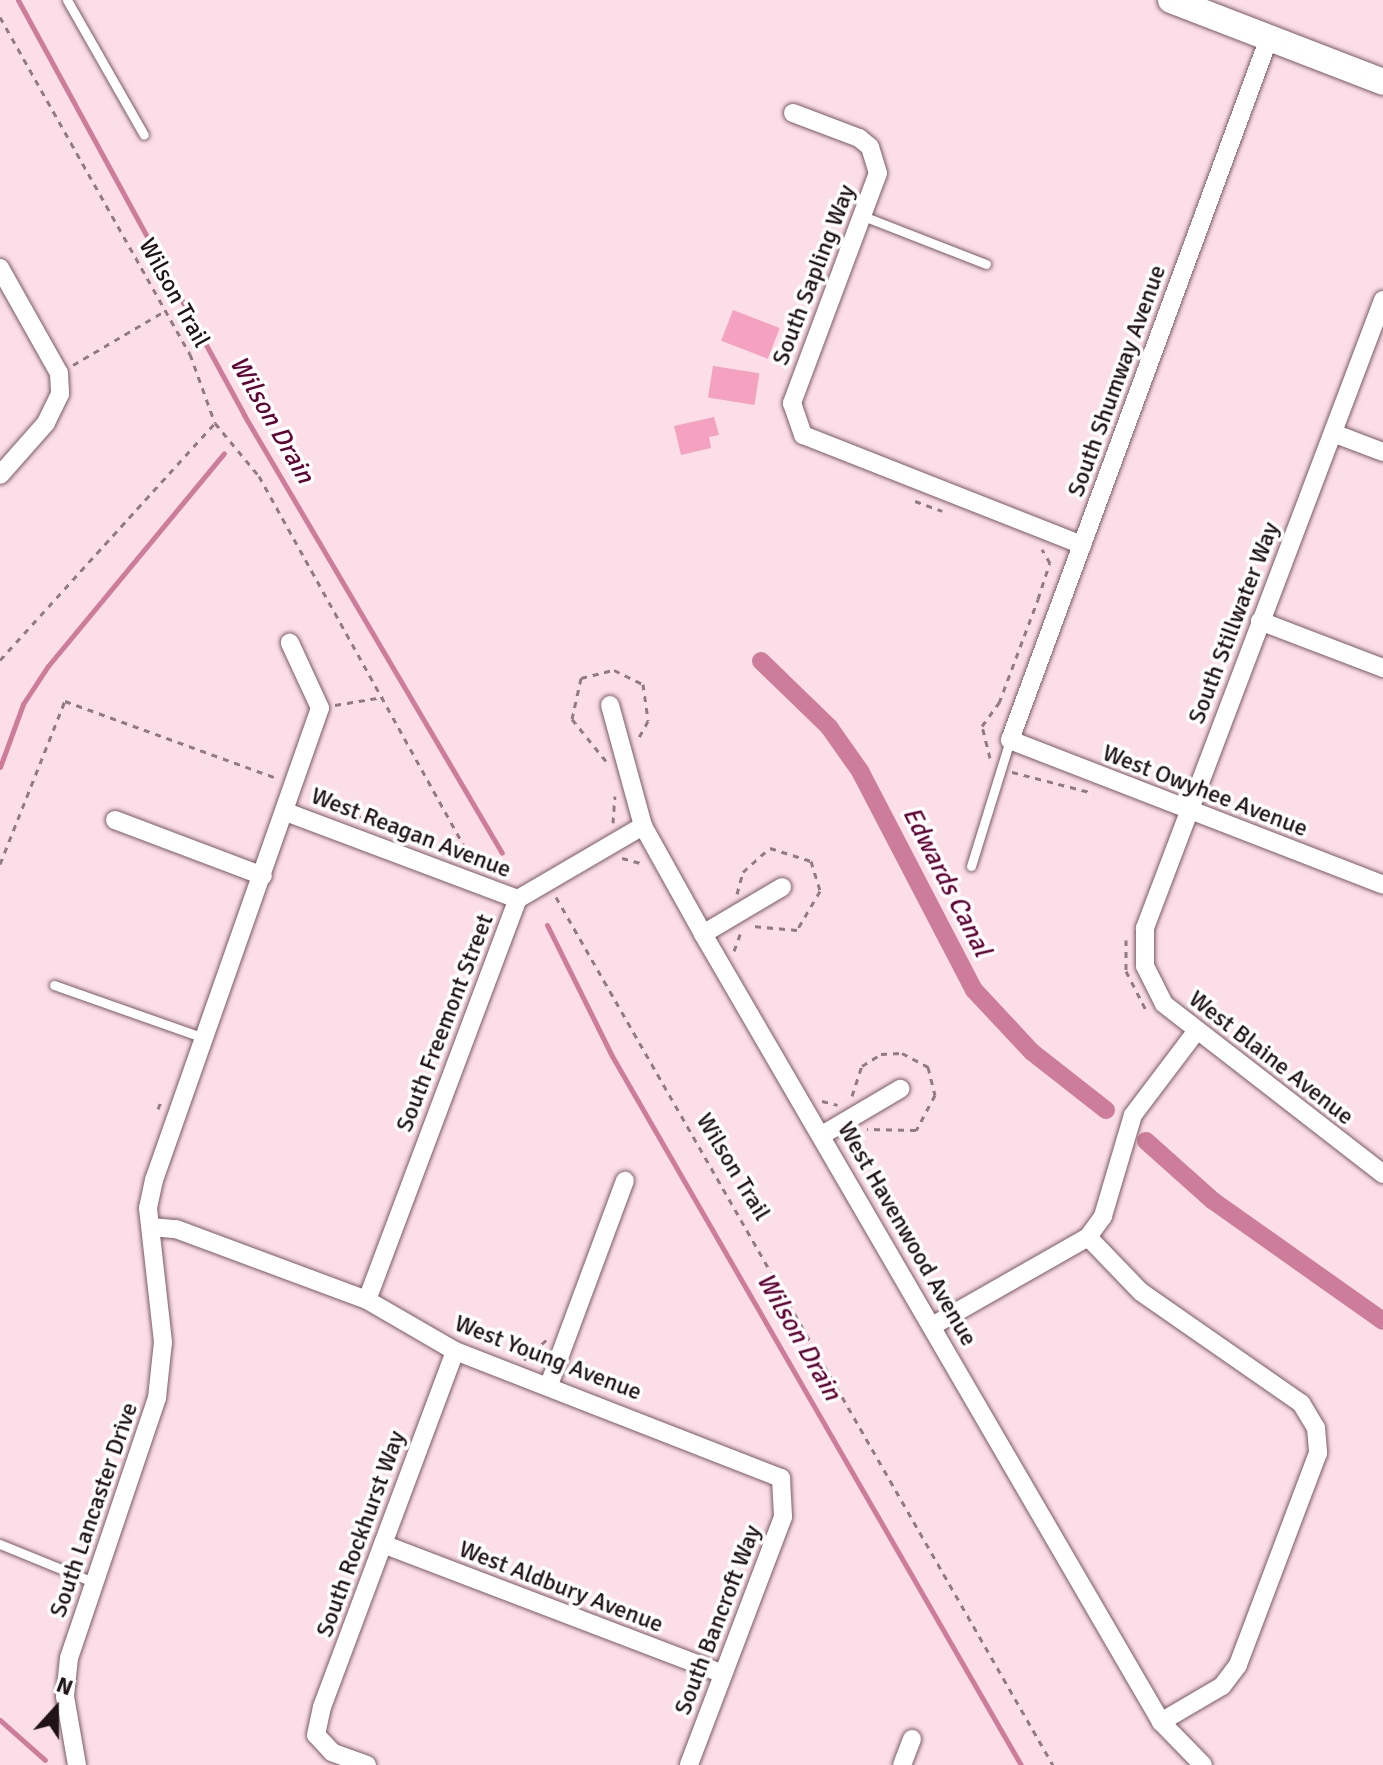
<!DOCTYPE html>
<html>
<head>
<meta charset="utf-8">
<style>
	body { margin:0 }
	#map { position:relative; width:1383px; height:1765px; overflow:hidden; background:#fcdee8; font-family:Signika,sans-serif }
	div>[style] { position:absolute }
	.stream>* { height:5px; margin:-2.5px; padding:0 2.5px; transform-origin:2.5px; border-radius:2.5px; background:#cd7c9a }
	.canal>* { height:18px; margin:-9px; padding:0 9px; transform-origin:9px; border-radius:9px; background:#cd7c9a }
	.building>* { inset:0; background:#f5a1c0; transform-origin:0 0 }
	.path>* { height:3px; margin-top:-1.5px; transform-origin:0; background:repeating-linear-gradient(90deg,#917b82 0 6px,transparent 0 12px) }
	.roads { filter:drop-shadow(0 0 2px #7a5b65) drop-shadow(0 0 2px #7a5b65) }
	.service>* { height:9px; margin:-4.5px; padding:0 4.5px; transform-origin:4.5px; border-radius:4.5px; background:#fff }
	.minor>* { height:18px; margin:-9px; padding:0 9px; transform-origin:9px; border-radius:9px; background:#fff }
	.secondary>* { height:26px; margin:-13px; padding:0 13px; transform-origin:13px; border-radius:13px; background:#fff }
	span { translate:-50% -50%; white-space:nowrap; text-align:center; line-height:1.15; -webkit-text-stroke:7px #fff; paint-order:stroke }
	.street-label { font-size:24px; color:#1f1317 }
	.water-label { font-size:26px; color:#630035; font-style:italic }
	.north { position:absolute; left:16px; top:1669px; width:80px; height:80px; -webkit-text-stroke:6px #fff; paint-order:stroke; rotate:21deg; font-size:22px; font-weight:700; line-height:32px; text-align:center; color:#1f1317 }
	.north::after { content:''; display:block; margin:auto; width:28px; height:36px; background:#1f1317; clip-path:polygon(50% 0,100% 100%,50% 72%,0 100%) }
</style>
</head>
<body>
<div id="map">
	<div class="stream">
		<i style="left:18px;top:0;width:473px;rotate:61.4deg"></i>
		<i style="left:244px;top:415px;width:508px;rotate:59.5deg"></i>
		<i style="left:0;top:767px;width:67px;rotate:-69.9deg"></i>
		<i style="left:23px;top:704px;width:45px;rotate:-56.7deg"></i>
		<i style="left:48px;top:666px;width:276px;rotate:-50.4deg"></i>
		<i style="left:547px;top:925px;width:146px;rotate:63.6deg"></i>
		<i style="left:612px;top:1056px;width:819px;rotate:60.02deg"></i>
		<i style="left:0;top:1720px;width:60px;rotate:41.6deg"></i>
	</div>
	<div class="canal">
		<i style="left:761px;top:661px;width:95px;rotate:44.1deg"></i>
		<i style="left:829px;top:727px;width:54px;rotate:54.8deg"></i>
		<i style="left:860px;top:771px;width:247px;rotate:62.5deg"></i>
		<i style="left:974px;top:990px;width:85px;rotate:46.9deg"></i>
		<i style="left:1032px;top:1052px;width:94px;rotate:38.1deg"></i>
		<i style="left:1146px;top:1141px;width:89px;rotate:41.8deg"></i>
		<i style="left:1212px;top:1200px;width:209px;rotate:35.3deg"></i>
	</div>
	<div class="building">
		<i style="left:733px;top:310px;width:50px;height:33px;rotate:21deg"></i>
		<i style="left:713px;top:366px;width:47px;height:32px;rotate:9deg"></i>
		<i style="clip-path:polygon(714px 417px,719px 435px,709px 437px,711px 448px,681px 455px,674px 426px)"></i>
	</div>
	<div class="path">
		<i style="left:0;top:17px;width:387px;rotate:60.6deg"></i>
		<i style="left:190px;top:354px;width:73px;rotate:70.1deg"></i>
		<i style="left:215px;top:423px;width:69px;rotate:50.3deg"></i>
		<i style="left:259px;top:476px;width:433px;rotate:61deg"></i>
		<i style="left:73px;top:365px;width:104px;rotate:-30.5deg"></i>
		<i style="left:915px;top:501px;width:29px;rotate:20deg"></i>
		<i style="left:0;top:660px;width:320px;rotate:-47.8deg"></i>
		<i style="left:335px;top:705px;width:49px;rotate:-9.5deg"></i>
		<i style="left:990px;top:758px;width:33px;rotate:-104deg"></i>
		<i style="left:982px;top:726px;width:29px;rotate:-54deg"></i>
		<i style="left:999px;top:703px;width:111px;rotate:-69.4deg"></i>
		<i style="left:1038px;top:599px;width:38px;rotate:-72deg"></i>
		<i style="left:1050px;top:563px;width:16px;rotate:-120deg"></i>
		<i style="left:606px;top:761px;width:54px;rotate:-129deg"></i>
		<i style="left:572px;top:719px;width:42px;rotate:-77.6deg"></i>
		<i style="left:581px;top:678px;width:34px;rotate:-14deg"></i>
		<i style="left:614px;top:670px;width:32px;rotate:26deg"></i>
		<i style="left:643px;top:684px;width:37px;rotate:82deg"></i>
		<i style="left:648px;top:721px;width:18px;rotate:119deg"></i>
		<i style="left:1012px;top:772px;width:84px;rotate:14.5deg"></i>
		<i style="left:311px;top:796px;width:104px;rotate:23.1deg"></i>
		<i style="left:613px;top:823px;width:27px;rotate:-86deg"></i>
		<i style="left:459px;top:856px;width:27px;rotate:22deg"></i>
		<i style="left:622px;top:858px;width:20px;rotate:15deg"></i>
		<i style="left:0;top:864px;width:175px;rotate:-68.3deg"></i>
		<i style="left:65px;top:701px;width:225px;rotate:20deg"></i>
		<i style="left:737px;top:894px;width:23px;rotate:-75deg"></i>
		<i style="left:743px;top:872px;width:36px;rotate:-42deg"></i>
		<i style="left:770px;top:848px;width:43px;rotate:17.6deg"></i>
		<i style="left:811px;top:861px;width:31px;rotate:73deg"></i>
		<i style="left:820px;top:891px;width:45px;rotate:120.5deg"></i>
		<i style="left:797px;top:930px;width:45px;rotate:-174.9deg"></i>
		<i style="left:556px;top:897px;width:1000px;rotate:60.21deg"></i>
		<i style="left:1126px;top:940px;width:31px;rotate:90deg"></i>
		<i style="left:1126px;top:971px;width:44px;rotate:62.9deg"></i>
		<i style="left:734px;top:951px;width:20px;rotate:-70deg"></i>
		<i style="left:852px;top:1096px;width:32px;rotate:-72deg"></i>
		<i style="left:862px;top:1066px;width:22px;rotate:-32deg"></i>
		<i style="left:881px;top:1054px;width:21px;rotate:-3deg"></i>
		<i style="left:902px;top:1053px;width:30px;rotate:28deg"></i>
		<i style="left:928px;top:1067px;width:29px;rotate:76deg"></i>
		<i style="left:935px;top:1095px;width:40px;rotate:118deg"></i>
		<i style="left:916px;top:1130px;width:49px;rotate:-178.8deg"></i>
		<i style="left:822px;top:1101px;width:16px;rotate:14deg"></i>
		<i style="left:158px;top:1109px;width:9px;rotate:-69deg"></i>
		<i style="left:851px;top:1152px;width:16px;rotate:-79deg"></i>
		<i style="left:524px;top:1360px;width:31px;rotate:-42deg"></i>
	</div>
	<div class="roads">
		<div class="service">
			<i style="left:67px;top:0;width:155px;rotate:60.3deg"></i>
			<i style="left:863px;top:216px;width:132px;rotate:21.3deg"></i>
			<i style="left:971px;top:866px;width:132px;rotate:-72.8deg"></i>
			<i style="left:54px;top:985px;width:157px;rotate:19.4deg"></i>
			<i style="left:0;top:1544px;width:100px;rotate:22.2deg"></i>
		</div>
		<div class="minor">
			<i style="left:1269px;top:38px;width:748px;rotate:110.25deg"></i>
			<i style="left:1010px;top:740px;width:400px;rotate:21.2deg"></i>
			<i style="left:793px;top:113px;width:71px;rotate:20.7deg"></i>
			<i style="left:859px;top:138px;width:14px;rotate:39deg"></i>
			<i style="left:870px;top:147px;width:27px;rotate:73deg"></i>
			<i style="left:878px;top:173px;width:246px;rotate:110.5deg"></i>
			<i style="left:792px;top:403px;width:34px;rotate:71deg"></i>
			<i style="left:803px;top:435px;width:300px;rotate:21.5deg"></i>
			<i style="left:0;top:268px;width:120px;rotate:60.7deg"></i>
			<i style="left:59px;top:373px;width:21px;rotate:87deg"></i>
			<i style="left:60px;top:394px;width:32px;rotate:116deg"></i>
			<i style="left:46px;top:423px;width:69px;rotate:131.5deg"></i>
			<i style="left:1383px;top:300px;width:672px;rotate:110.76deg"></i>
			<i style="left:1145px;top:928px;width:38px;rotate:90deg"></i>
			<i style="left:1145px;top:966px;width:42px;rotate:63.4deg"></i>
			<i style="left:1164px;top:1004px;width:277px;rotate:37.8deg"></i>
			<i style="left:1333px;top:433px;width:53px;rotate:20.8deg"></i>
			<i style="left:1260px;top:621px;width:132px;rotate:20.9deg"></i>
			<i style="left:610px;top:705px;width:125px;rotate:74.7deg"></i>
			<i style="left:643px;top:826px;width:124px;rotate:60.9deg"></i>
			<i style="left:703px;top:934px;width:911px;rotate:59.83deg"></i>
			<i style="left:1161px;top:1722px;width:60px;rotate:45.7deg"></i>
			<i style="left:286px;top:812px;width:248px;rotate:20.6deg"></i>
			<i style="left:115px;top:820px;width:158px;rotate:20.7deg"></i>
			<i style="left:703px;top:934px;width:92px;rotate:-30.7deg"></i>
			<i style="left:822px;top:1135px;width:91px;rotate:-30.5deg"></i>
			<i style="left:151px;top:1227px;width:25px;rotate:5deg"></i>
			<i style="left:176px;top:1229px;width:204px;rotate:20.4deg"></i>
			<i style="left:367px;top:1300px;width:102px;rotate:30.1deg"></i>
			<i style="left:455px;top:1351px;width:350px;rotate:21.3deg"></i>
			<i style="left:781px;top:1478px;width:39px;rotate:87deg"></i>
			<i style="left:783px;top:1517px;width:265px;rotate:110.8deg"></i>
			<i style="left:1088px;top:1237px;width:76px;rotate:46.1deg"></i>
			<i style="left:1141px;top:1292px;width:195px;rotate:34.8deg"></i>
			<i style="left:1301px;top:1403px;width:29px;rotate:59deg"></i>
			<i style="left:1316px;top:1428px;width:25px;rotate:85deg"></i>
			<i style="left:1318px;top:1453px;width:227px;rotate:110.7deg"></i>
			<i style="left:1238px;top:1665px;width:26px;rotate:127deg"></i>
			<i style="left:1222px;top:1686px;width:71px;rotate:149.5deg"></i>
			<i style="left:367px;top:1300px;width:428px;rotate:-69.4deg"></i>
			<i style="left:518px;top:899px;width:145px;rotate:-30.3deg"></i>
			<i style="left:932px;top:1326px;width:180px;rotate:-29.7deg"></i>
			<i style="left:1088px;top:1237px;width:26px;rotate:-54deg"></i>
			<i style="left:1103px;top:1216px;width:105px;rotate:-73.5deg"></i>
			<i style="left:1133px;top:1115px;width:103px;rotate:-52.9deg"></i>
			<i style="left:549px;top:1385px;width:218px;rotate:-69.6deg"></i>
			<i style="left:383px;top:1544px;width:364px;rotate:20.9deg"></i>
			<i style="left:77px;top:1765px;width:70px;rotate:-99.9deg"></i>
			<i style="left:65px;top:1696px;width:38px;rotate:-84deg"></i>
			<i style="left:69px;top:1658px;width:274px;rotate:-71.3deg"></i>
			<i style="left:157px;top:1398px;width:56px;rotate:-83.9deg"></i>
			<i style="left:163px;top:1342px;width:135px;rotate:-96.4deg"></i>
			<i style="left:148px;top:1208px;width:29px;rotate:-78deg"></i>
			<i style="left:154px;top:1180px;width:500px;rotate:-70.62deg"></i>
			<i style="left:320px;top:708px;width:72px;rotate:-114.8deg"></i>
			<i style="left:367px;top:1765px;width:37px;rotate:-160deg"></i>
			<i style="left:332px;top:1752px;width:23px;rotate:-133deg"></i>
			<i style="left:316px;top:1735px;width:29px;rotate:-78deg"></i>
			<i style="left:322px;top:1707px;width:380px;rotate:-69.5deg"></i>
			<i style="left:902px;top:1765px;width:28px;rotate:-69deg"></i>
		</div>
		<div class="secondary">
			<i style="left:1171px;top:0;width:227px;rotate:21.1deg"></i>
		</div>
	</div>
	<div class="street-label">
		<span style="left:814px;top:275px;rotate:-69deg">South Sapling Way</span>
		<span style="left:174px;top:293px;rotate:61deg">Wilson Trail</span>
		<span style="left:1117px;top:381px;rotate:-70deg">South Shumway Avenue</span>
		<span style="left:1234px;top:623px;rotate:-69deg">South Stillwater Way</span>
		<span style="left:1205px;top:791px;rotate:21deg">West Owyhee Avenue</span>
		<span style="left:411px;top:833px;rotate:21deg">West Reagan Avenue</span>
		<span style="left:445px;top:1023px;rotate:-69deg">South Freemont Street</span>
		<span style="left:1271px;top:1058px;rotate:38deg">West Blaine Avenue</span>
		<span style="left:733px;top:1167px;rotate:59deg">Wilson Trail</span>
		<span style="left:907px;top:1234px;rotate:60deg">West Havenwood Avenue</span>
		<span style="left:548px;top:1358px;rotate:21deg">West Young Avenue</span>
		<span style="left:94px;top:1510px;rotate:-71deg">South Lancaster Drive</span>
		<span style="left:361px;top:1534px;rotate:-70deg">South Rockhurst Way</span>
		<span style="left:561px;top:1587px;rotate:21deg">West Aldbury Avenue</span>
		<span style="left:718px;top:1620px;rotate:-69deg">South Bancroft Way</span>
	</div>
	<div class="water-label">
		<span style="left:271px;top:420px;rotate:60deg">Wilson Drain</span>
		<span style="left:946px;top:882px;rotate:63deg">Edwards Canal</span>
		<span style="left:798px;top:1337px;rotate:60deg">Wilson Drain</span>
	</div>
	<div class="north">N</div>
</div>
</body>
</html>
